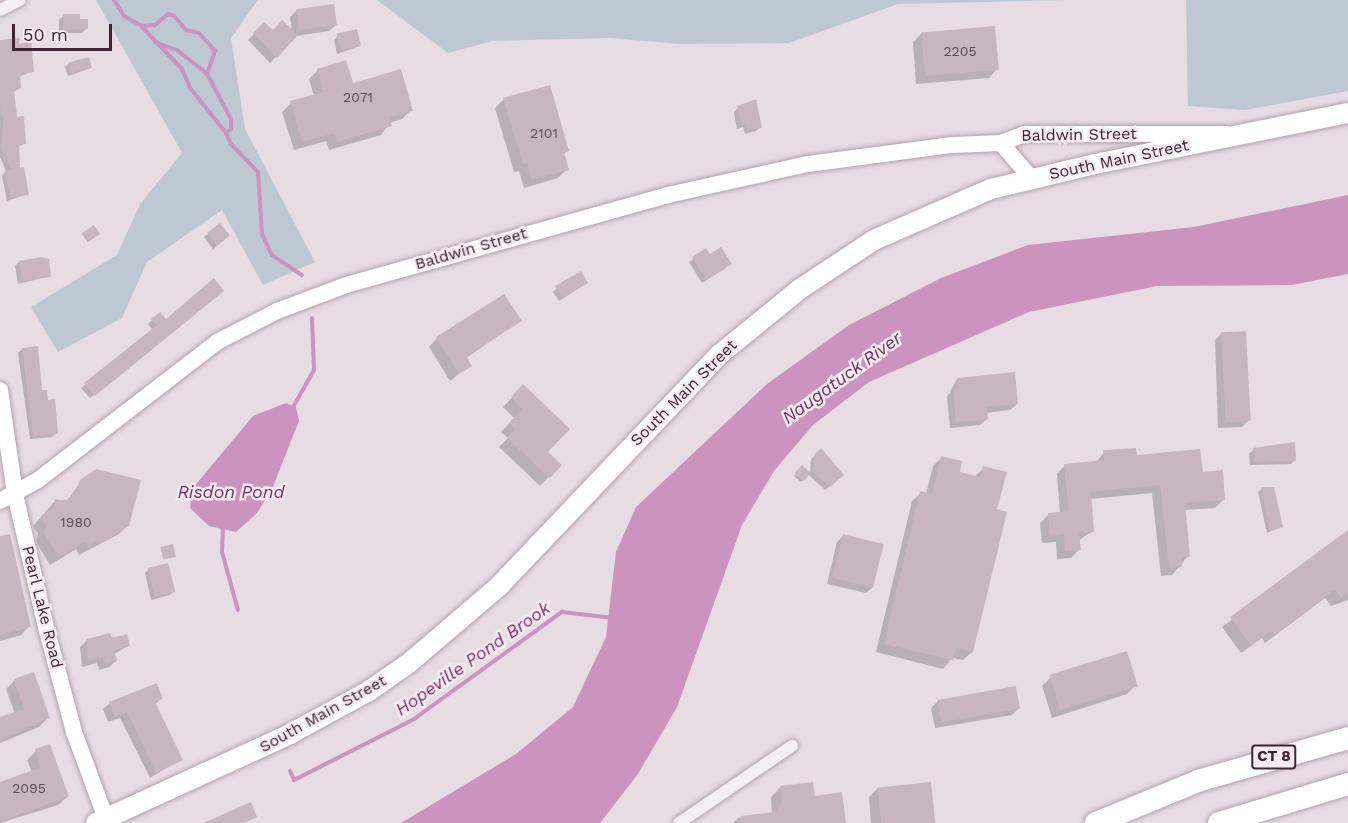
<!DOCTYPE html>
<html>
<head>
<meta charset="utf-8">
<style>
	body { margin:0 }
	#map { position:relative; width:1348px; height:823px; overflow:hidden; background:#e7dce4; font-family:"Work Sans",sans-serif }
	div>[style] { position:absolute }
	.green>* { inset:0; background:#bdc8d2 }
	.water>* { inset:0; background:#ca94bf }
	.shadow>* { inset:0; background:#0003 }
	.stream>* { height:4px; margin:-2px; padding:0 2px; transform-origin:2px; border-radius:2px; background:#ca94bf }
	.building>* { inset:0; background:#c7b6c2; transform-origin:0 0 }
	.roads { filter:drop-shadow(0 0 2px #b1a1ac) drop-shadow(0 0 2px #b1a1ac) }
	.street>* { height:12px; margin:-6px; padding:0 6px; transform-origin:6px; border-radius:6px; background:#f5eff3 }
	.secondary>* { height:16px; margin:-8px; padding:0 8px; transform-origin:8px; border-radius:8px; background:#fff }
	.primary>* { height:20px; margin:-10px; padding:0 10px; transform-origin:10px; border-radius:10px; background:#fff }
	.highway>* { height:22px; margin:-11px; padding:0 11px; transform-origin:11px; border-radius:11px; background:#fff }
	span { translate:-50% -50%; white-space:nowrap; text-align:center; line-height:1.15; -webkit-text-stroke:5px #f5ebf2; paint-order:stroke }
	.number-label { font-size:14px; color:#604959 }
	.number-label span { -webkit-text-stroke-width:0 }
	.shield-label span { padding:2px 4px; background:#f5ebf2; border:2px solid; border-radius:4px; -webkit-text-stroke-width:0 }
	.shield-label { font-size:15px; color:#3e2536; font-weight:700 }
	.street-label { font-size:16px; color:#3e2536 }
	.water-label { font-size:18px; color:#742d62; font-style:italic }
	.scale { position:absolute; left:12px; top:24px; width:100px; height:27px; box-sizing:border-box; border:3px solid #3e2536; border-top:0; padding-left:8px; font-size:18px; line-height:21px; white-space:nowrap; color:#3e2536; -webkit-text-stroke:4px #f5ebf2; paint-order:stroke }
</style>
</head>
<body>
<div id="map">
	<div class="green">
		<i style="clip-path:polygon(96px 0,258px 0,231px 38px,245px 129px,315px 262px,263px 285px,222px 210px,147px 262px,122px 318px,58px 352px,31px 307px,117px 255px,140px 204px,182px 153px)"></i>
		<i style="clip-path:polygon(377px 0,1067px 0,898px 4px,789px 43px,681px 44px,609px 38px,492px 41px,448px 53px)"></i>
		<i style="clip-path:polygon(1186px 0,1348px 0,1348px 91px,1245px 110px,1188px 106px)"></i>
	</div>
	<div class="water">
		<i style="clip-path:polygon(1348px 195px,1348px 274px,1292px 285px,1157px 286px,1029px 312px,869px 382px,813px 425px,774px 471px,742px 525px,677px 707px,638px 774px,600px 823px,401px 823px,516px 754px,573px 707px,606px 637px,616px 552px,636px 507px,767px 384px,849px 325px,941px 278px,1028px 245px,1194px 227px)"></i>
		<i style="clip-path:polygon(286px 403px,296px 407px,299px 421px,272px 489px,257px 513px,236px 532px,209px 526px,190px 508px,192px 489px,253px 416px)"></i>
	</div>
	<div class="shadow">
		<i style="clip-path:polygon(297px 10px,336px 25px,329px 31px,296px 36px,270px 63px,248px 40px,264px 24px,272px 32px,292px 31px,290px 17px)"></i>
		<i style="clip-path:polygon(63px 16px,79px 21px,86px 29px,82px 33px,59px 33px,59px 20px)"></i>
		<i style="clip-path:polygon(922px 33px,997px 69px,989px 78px,916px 84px,913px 42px)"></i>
		<i style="clip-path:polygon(338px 36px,360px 46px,337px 54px,334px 40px)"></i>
		<i style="clip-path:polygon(0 41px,17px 46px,32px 71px,19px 77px,20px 88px,13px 92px,16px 119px,25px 143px,18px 147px,19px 169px,27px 194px,7px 201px,2px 176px,6px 171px,0 157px)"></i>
		<i style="clip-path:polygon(69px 63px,91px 68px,68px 76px,65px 67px)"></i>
		<i style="clip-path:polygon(318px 70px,352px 85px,411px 110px,402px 119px,389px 123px,381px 135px,329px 150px,326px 141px,294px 150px,282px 112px,291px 103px,314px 96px,309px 79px)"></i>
		<i style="clip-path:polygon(504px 99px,568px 150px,563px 155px,567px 169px,558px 178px,524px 188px,519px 171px,514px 172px,495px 108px)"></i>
		<i style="clip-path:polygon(738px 108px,760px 127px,756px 131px,745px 134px,743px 127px,737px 129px,734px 112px)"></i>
		<i style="clip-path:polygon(208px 234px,224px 240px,213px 249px,204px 237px)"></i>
		<i style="clip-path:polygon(706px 250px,726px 268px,702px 283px,689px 262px)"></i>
		<i style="clip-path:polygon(19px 262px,50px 276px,18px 284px,15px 266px)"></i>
		<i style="clip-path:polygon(582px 286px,559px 301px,553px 292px,557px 288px)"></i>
		<i style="clip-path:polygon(218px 295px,90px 398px,81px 388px,153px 330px,148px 324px,152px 320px,166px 321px)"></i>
		<i style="clip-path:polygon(520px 321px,466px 358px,470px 365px,450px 381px,429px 347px,437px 338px)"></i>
		<i style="clip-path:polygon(1221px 334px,1248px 421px,1242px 427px,1218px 428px,1215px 340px)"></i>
		<i style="clip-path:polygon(22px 349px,56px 433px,52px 437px,30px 439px,18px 353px)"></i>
		<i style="clip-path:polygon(957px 379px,1017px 404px,1010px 410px,986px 413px,987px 419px,980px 425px,950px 428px,947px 397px)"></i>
		<i style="clip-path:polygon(523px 386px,546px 452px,560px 465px,540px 486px,499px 447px,508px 438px,501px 432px,514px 418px,503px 407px)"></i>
		<i style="clip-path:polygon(821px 450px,838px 479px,825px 490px,808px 474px,801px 482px,794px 476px,802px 467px,810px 474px,811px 459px)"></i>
		<i style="clip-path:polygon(1253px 450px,1295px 460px,1291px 464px,1250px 465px,1249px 454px)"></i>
		<i style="clip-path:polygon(1104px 452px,1201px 473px,1224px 499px,1215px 508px,1184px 510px,1188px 556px,1172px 575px,1161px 576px,1152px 493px,1090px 499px,1093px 531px,1079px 540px,1079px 550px,1071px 558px,1057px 559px,1056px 542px,1042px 543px,1040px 523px,1048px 515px,1060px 514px,1057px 474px,1065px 465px,1096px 463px)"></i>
		<i style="clip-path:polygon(941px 458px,958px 473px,974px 477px,984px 468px,996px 511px,972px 652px,963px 660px,952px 658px,943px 669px,876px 652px,912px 501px,921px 493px,926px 494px,933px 466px)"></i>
		<i style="clip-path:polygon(81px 481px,128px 525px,119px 534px,79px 555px,76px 549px,50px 565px,36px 542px,38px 534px,33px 526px,55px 501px,68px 500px)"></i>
		<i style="clip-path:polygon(1262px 489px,1282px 526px,1267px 533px,1258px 492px)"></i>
		<i style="clip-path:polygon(1348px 532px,1348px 600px,1331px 606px,1325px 598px,1265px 643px,1262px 638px,1241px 653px,1222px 627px)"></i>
		<i style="clip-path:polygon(843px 536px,873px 587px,866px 593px,827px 584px,837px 542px)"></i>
		<i style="clip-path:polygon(0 538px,29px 626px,21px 635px,0 641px)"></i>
		<i style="clip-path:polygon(149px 569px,174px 591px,170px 595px,151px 600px,145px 573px)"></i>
		<i style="clip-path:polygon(126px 636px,128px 646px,114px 654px,116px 661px,109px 667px,99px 670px,97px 663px,82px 667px,80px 647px,87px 640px)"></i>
		<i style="clip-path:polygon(1051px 677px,1136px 685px,1127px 694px,1052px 718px,1042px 686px)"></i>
		<i style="clip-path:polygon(15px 680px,48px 718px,39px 727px,0 743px,0 719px,15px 714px,6px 689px)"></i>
		<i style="clip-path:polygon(161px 698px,155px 705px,181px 759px,150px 778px,120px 718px,108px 722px,103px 709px,110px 703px)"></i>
		<i style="clip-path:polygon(938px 701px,1019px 708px,1012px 715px,935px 728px,931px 708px)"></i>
		<i style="clip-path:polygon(36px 751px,67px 797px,58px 805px,0 823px,0 783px,32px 772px,27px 760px)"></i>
		<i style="clip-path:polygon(780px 788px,813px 797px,845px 823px,733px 823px,738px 818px,772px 814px,771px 797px)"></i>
		<i style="clip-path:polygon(878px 788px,933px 823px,871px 823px,869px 797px)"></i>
	</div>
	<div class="stream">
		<i style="left:114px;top:0;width:19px;rotate:58deg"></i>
		<i style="left:124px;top:16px;width:21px;rotate:29deg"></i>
		<i style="left:142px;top:26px;width:13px;rotate:-4deg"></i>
		<i style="left:155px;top:25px;width:17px;rotate:-40deg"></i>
		<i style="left:168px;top:14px;width:6px;rotate:18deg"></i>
		<i style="left:174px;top:16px;width:18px;rotate:49deg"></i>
		<i style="left:186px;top:30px;width:13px;rotate:13deg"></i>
		<i style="left:199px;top:33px;width:24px;rotate:48deg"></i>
		<i style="left:215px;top:51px;width:24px;rotate:109deg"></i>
		<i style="left:207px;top:74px;width:51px;rotate:61.9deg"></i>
		<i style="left:231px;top:119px;width:10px;rotate:90deg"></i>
		<i style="left:231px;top:129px;width:6px;rotate:141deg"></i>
		<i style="left:226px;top:133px;width:12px;rotate:66deg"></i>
		<i style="left:231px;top:144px;width:39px;rotate:46deg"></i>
		<i style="left:258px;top:172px;width:62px;rotate:86.3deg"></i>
		<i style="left:262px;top:234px;width:23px;rotate:65deg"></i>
		<i style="left:272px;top:255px;width:36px;rotate:34deg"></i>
		<i style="left:142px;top:27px;width:58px;rotate:46.4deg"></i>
		<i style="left:182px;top:69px;width:21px;rotate:67deg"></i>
		<i style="left:190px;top:88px;width:58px;rotate:51.3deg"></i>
		<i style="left:155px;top:42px;width:25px;rotate:21deg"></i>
		<i style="left:178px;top:51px;width:37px;rotate:38deg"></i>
		<i style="left:292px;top:409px;width:45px;rotate:-60.6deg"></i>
		<i style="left:314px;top:370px;width:52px;rotate:-92.2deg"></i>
		<i style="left:223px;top:524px;width:28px;rotate:92deg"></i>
		<i style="left:222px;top:552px;width:60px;rotate:74.6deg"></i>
		<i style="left:290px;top:771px;width:10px;rotate:66deg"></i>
		<i style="left:294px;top:780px;width:135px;rotate:-26.9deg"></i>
		<i style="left:414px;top:719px;width:183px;rotate:-35.9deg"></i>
		<i style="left:562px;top:612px;width:52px;rotate:6.6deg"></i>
	</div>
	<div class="building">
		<i style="left:334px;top:4px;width:21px;height:38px;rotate:82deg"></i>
		<i style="clip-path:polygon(63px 14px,80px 14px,80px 19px,88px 19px,88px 29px,63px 30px)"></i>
		<i style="clip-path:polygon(282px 20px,298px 35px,277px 58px,253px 33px,264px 22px,273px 30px)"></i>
		<i style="left:995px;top:26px;width:44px;height:74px;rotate:85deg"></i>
		<i style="left:357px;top:29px;width:17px;height:21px;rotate:77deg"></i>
		<i style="clip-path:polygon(20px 38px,19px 44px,31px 41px,34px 72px,20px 74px,21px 88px,14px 89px,17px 117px,24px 116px,26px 144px,19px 144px,20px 168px,24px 167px,29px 195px,10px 198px,5px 170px,11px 169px,1px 147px,4px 116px,1px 117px,0 105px,0 40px)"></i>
		<i style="left:89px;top:57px;width:11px;height:21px;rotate:75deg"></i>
		<i style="clip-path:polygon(346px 60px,353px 83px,401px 69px,413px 111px,389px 117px,392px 126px,337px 142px,335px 133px,302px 142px,290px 101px,324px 92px,317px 69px)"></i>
		<i style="clip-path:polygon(550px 85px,569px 151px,564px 152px,569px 170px,532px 180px,527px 163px,523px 164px,503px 98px)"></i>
		<i style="clip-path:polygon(756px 99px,762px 128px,748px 130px,747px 124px,741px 125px,737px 106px)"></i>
		<i style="left:220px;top:223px;width:16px;height:16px;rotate:52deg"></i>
		<i style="left:94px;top:225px;width:11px;height:15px;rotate:56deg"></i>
		<i style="clip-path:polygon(721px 247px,732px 264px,706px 280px,692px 257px,706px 248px,710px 254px)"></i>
		<i style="clip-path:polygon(41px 257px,49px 259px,51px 277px,22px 281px,19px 261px)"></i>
		<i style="left:581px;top:271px;width:14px;height:30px;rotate:60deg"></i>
		<i style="clip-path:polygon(214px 278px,224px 291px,95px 396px,84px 383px,157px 325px,151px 319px,160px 312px,166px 319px)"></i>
		<i style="clip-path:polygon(504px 294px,522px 321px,466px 356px,472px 366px,459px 374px,436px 337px)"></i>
		<i style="left:1246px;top:331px;width:90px;height:25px;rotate:87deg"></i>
		<i style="clip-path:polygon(38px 346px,42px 390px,47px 390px,48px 400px,55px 399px,58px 434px,33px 436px,22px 348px)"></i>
		<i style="clip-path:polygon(1015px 372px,1018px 404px,987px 407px,988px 419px,956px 422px,953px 389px,958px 388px,957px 378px)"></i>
		<i style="clip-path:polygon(523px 384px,570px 429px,548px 452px,562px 465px,550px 478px,507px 438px,515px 429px,509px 423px,522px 409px,511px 397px)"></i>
		<i style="clip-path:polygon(1295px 442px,1296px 461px,1254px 462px,1253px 448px)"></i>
		<i style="clip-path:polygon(821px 448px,844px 475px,830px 487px,813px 472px,815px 454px)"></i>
		<i style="clip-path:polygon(1136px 448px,1137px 455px,1200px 449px,1203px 472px,1223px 470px,1225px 500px,1185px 503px,1190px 557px,1181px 557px,1182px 567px,1169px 568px,1160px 485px,1091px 492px,1094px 532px,1079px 533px,1081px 550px,1065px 551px,1064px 534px,1050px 536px,1048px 513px,1069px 511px,1064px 464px,1104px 460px,1103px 450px)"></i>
		<i style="clip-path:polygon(941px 456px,962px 461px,960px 472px,980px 477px,983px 466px,1007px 472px,997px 509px,1007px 512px,973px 652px,956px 648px,953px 660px,884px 644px,920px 491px,932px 494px)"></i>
		<i style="left:802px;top:465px;width:12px;height:11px;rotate:42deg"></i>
		<i style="clip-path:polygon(96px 469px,141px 480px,129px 526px,100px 544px,98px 541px,88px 547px,85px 542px,59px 557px,44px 533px,46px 525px,41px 516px,53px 509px,55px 499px,64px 501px,75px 494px,80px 480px)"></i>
		<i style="clip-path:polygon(1261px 487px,1274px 487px,1283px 527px,1270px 531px)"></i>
		<i style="clip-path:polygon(1348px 530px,1348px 593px,1341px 598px,1335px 590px,1274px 635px,1271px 631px,1251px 646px,1230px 617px)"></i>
		<i style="clip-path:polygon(10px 534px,31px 627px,0 635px,0 536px)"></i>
		<i style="left:843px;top:534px;width:42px;height:45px;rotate:14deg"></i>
		<i style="left:173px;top:544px;width:13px;height:13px;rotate:77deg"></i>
		<i style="left:168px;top:563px;width:30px;height:21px;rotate:76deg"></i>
		<i style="clip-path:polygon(110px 633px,112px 638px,127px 634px,130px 646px,114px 650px,117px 661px,105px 664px,103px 657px,88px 661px,86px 639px)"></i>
		<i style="left:1127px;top:651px;width:37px;height:81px;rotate:73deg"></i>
		<i style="clip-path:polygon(34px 672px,50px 718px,0 740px,0 717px,24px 709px,14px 679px)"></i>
		<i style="clip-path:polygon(157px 683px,163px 699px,155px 702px,183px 760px,156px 773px,127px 712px,115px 717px,109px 702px)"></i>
		<i style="left:1016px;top:686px;width:23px;height:80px;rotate:80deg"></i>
		<i style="clip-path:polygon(50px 744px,69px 797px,0 821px,0 782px,41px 767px,35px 749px)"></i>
		<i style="clip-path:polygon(813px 782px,815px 796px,842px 792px,846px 823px,741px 823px,741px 816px,776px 812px,782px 801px,780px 786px)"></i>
		<i style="left:931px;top:782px;width:41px;height:54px;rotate:84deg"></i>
		<i style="clip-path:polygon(251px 802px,257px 817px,244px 823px,203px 823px)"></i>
	</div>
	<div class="roads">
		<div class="street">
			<i style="left:0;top:10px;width:22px;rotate:-27deg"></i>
			<i style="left:679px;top:823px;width:137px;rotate:-34.3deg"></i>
		</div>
		<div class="secondary">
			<i style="left:1001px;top:143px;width:46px;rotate:49.4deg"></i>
			<i style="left:0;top:390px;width:105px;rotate:81.8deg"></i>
			<i style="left:15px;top:494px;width:141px;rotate:76.9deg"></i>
			<i style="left:47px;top:631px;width:105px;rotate:75deg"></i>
			<i style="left:74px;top:732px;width:93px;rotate:69.8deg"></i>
			<i style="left:0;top:501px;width:43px;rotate:-28.9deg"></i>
			<i style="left:38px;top:480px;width:226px;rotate:-37.6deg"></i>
			<i style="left:217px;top:342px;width:68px;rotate:-27.3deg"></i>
			<i style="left:277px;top:311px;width:74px;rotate:-20.6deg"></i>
			<i style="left:346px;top:285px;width:334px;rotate:-15.6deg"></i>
			<i style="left:668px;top:195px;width:143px;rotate:-12.5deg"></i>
			<i style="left:808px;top:164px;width:146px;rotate:-7.5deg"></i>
			<i style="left:953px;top:145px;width:48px;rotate:-2.4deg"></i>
			<i style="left:1001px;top:143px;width:26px;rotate:-21deg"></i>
			<i style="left:1025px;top:134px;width:201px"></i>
		</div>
		<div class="primary">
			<i style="left:96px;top:823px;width:213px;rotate:-24.6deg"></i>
			<i style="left:290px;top:734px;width:90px;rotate:-28.6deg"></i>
			<i style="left:369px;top:691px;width:49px;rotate:-35deg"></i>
			<i style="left:409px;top:663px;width:118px;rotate:-40.5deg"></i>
			<i style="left:499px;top:586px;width:319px;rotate:-46.4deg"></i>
			<i style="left:719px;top:355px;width:104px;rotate:-39.2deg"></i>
			<i style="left:800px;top:289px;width:89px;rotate:-33.5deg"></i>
			<i style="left:874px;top:240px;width:128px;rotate:-23.6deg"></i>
			<i style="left:991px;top:189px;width:107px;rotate:-13.5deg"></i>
			<i style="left:1095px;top:164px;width:258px;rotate:-11.4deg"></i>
		</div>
		<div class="highway">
			<i style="left:1096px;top:823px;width:113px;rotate:-22.3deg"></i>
			<i style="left:1201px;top:780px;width:153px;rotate:-15.9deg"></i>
			<i style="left:1219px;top:823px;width:135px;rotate:-16.8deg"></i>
		</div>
	</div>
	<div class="number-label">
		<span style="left:960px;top:51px">2205</span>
		<span style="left:358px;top:97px">2071</span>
		<span style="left:544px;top:133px">2101</span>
		<span style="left:76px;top:522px">1980</span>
		<span style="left:29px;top:788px">2095</span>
	</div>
	<div class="shield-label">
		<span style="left:1274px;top:757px">CT 8</span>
	</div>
	<div class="street-label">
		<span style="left:1079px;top:135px;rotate:-1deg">Baldwin Street</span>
		<span style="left:1119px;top:160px;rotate:-12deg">South Main Street</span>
		<span style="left:471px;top:249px;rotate:-16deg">Baldwin Street</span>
		<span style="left:684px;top:393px;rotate:-45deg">South Main Street</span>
		<span style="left:42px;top:607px;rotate:76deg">Pearl Lake Road</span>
		<span style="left:323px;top:714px;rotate:-29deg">South Main Street</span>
	</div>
	<div class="water-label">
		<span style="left:842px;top:378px;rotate:-36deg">Naugatuck River</span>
		<span style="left:231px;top:492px">Risdon Pond</span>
		<span style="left:473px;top:659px;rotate:-35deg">Hopeville Pond Brook</span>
	</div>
	<div class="scale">50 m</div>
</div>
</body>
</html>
